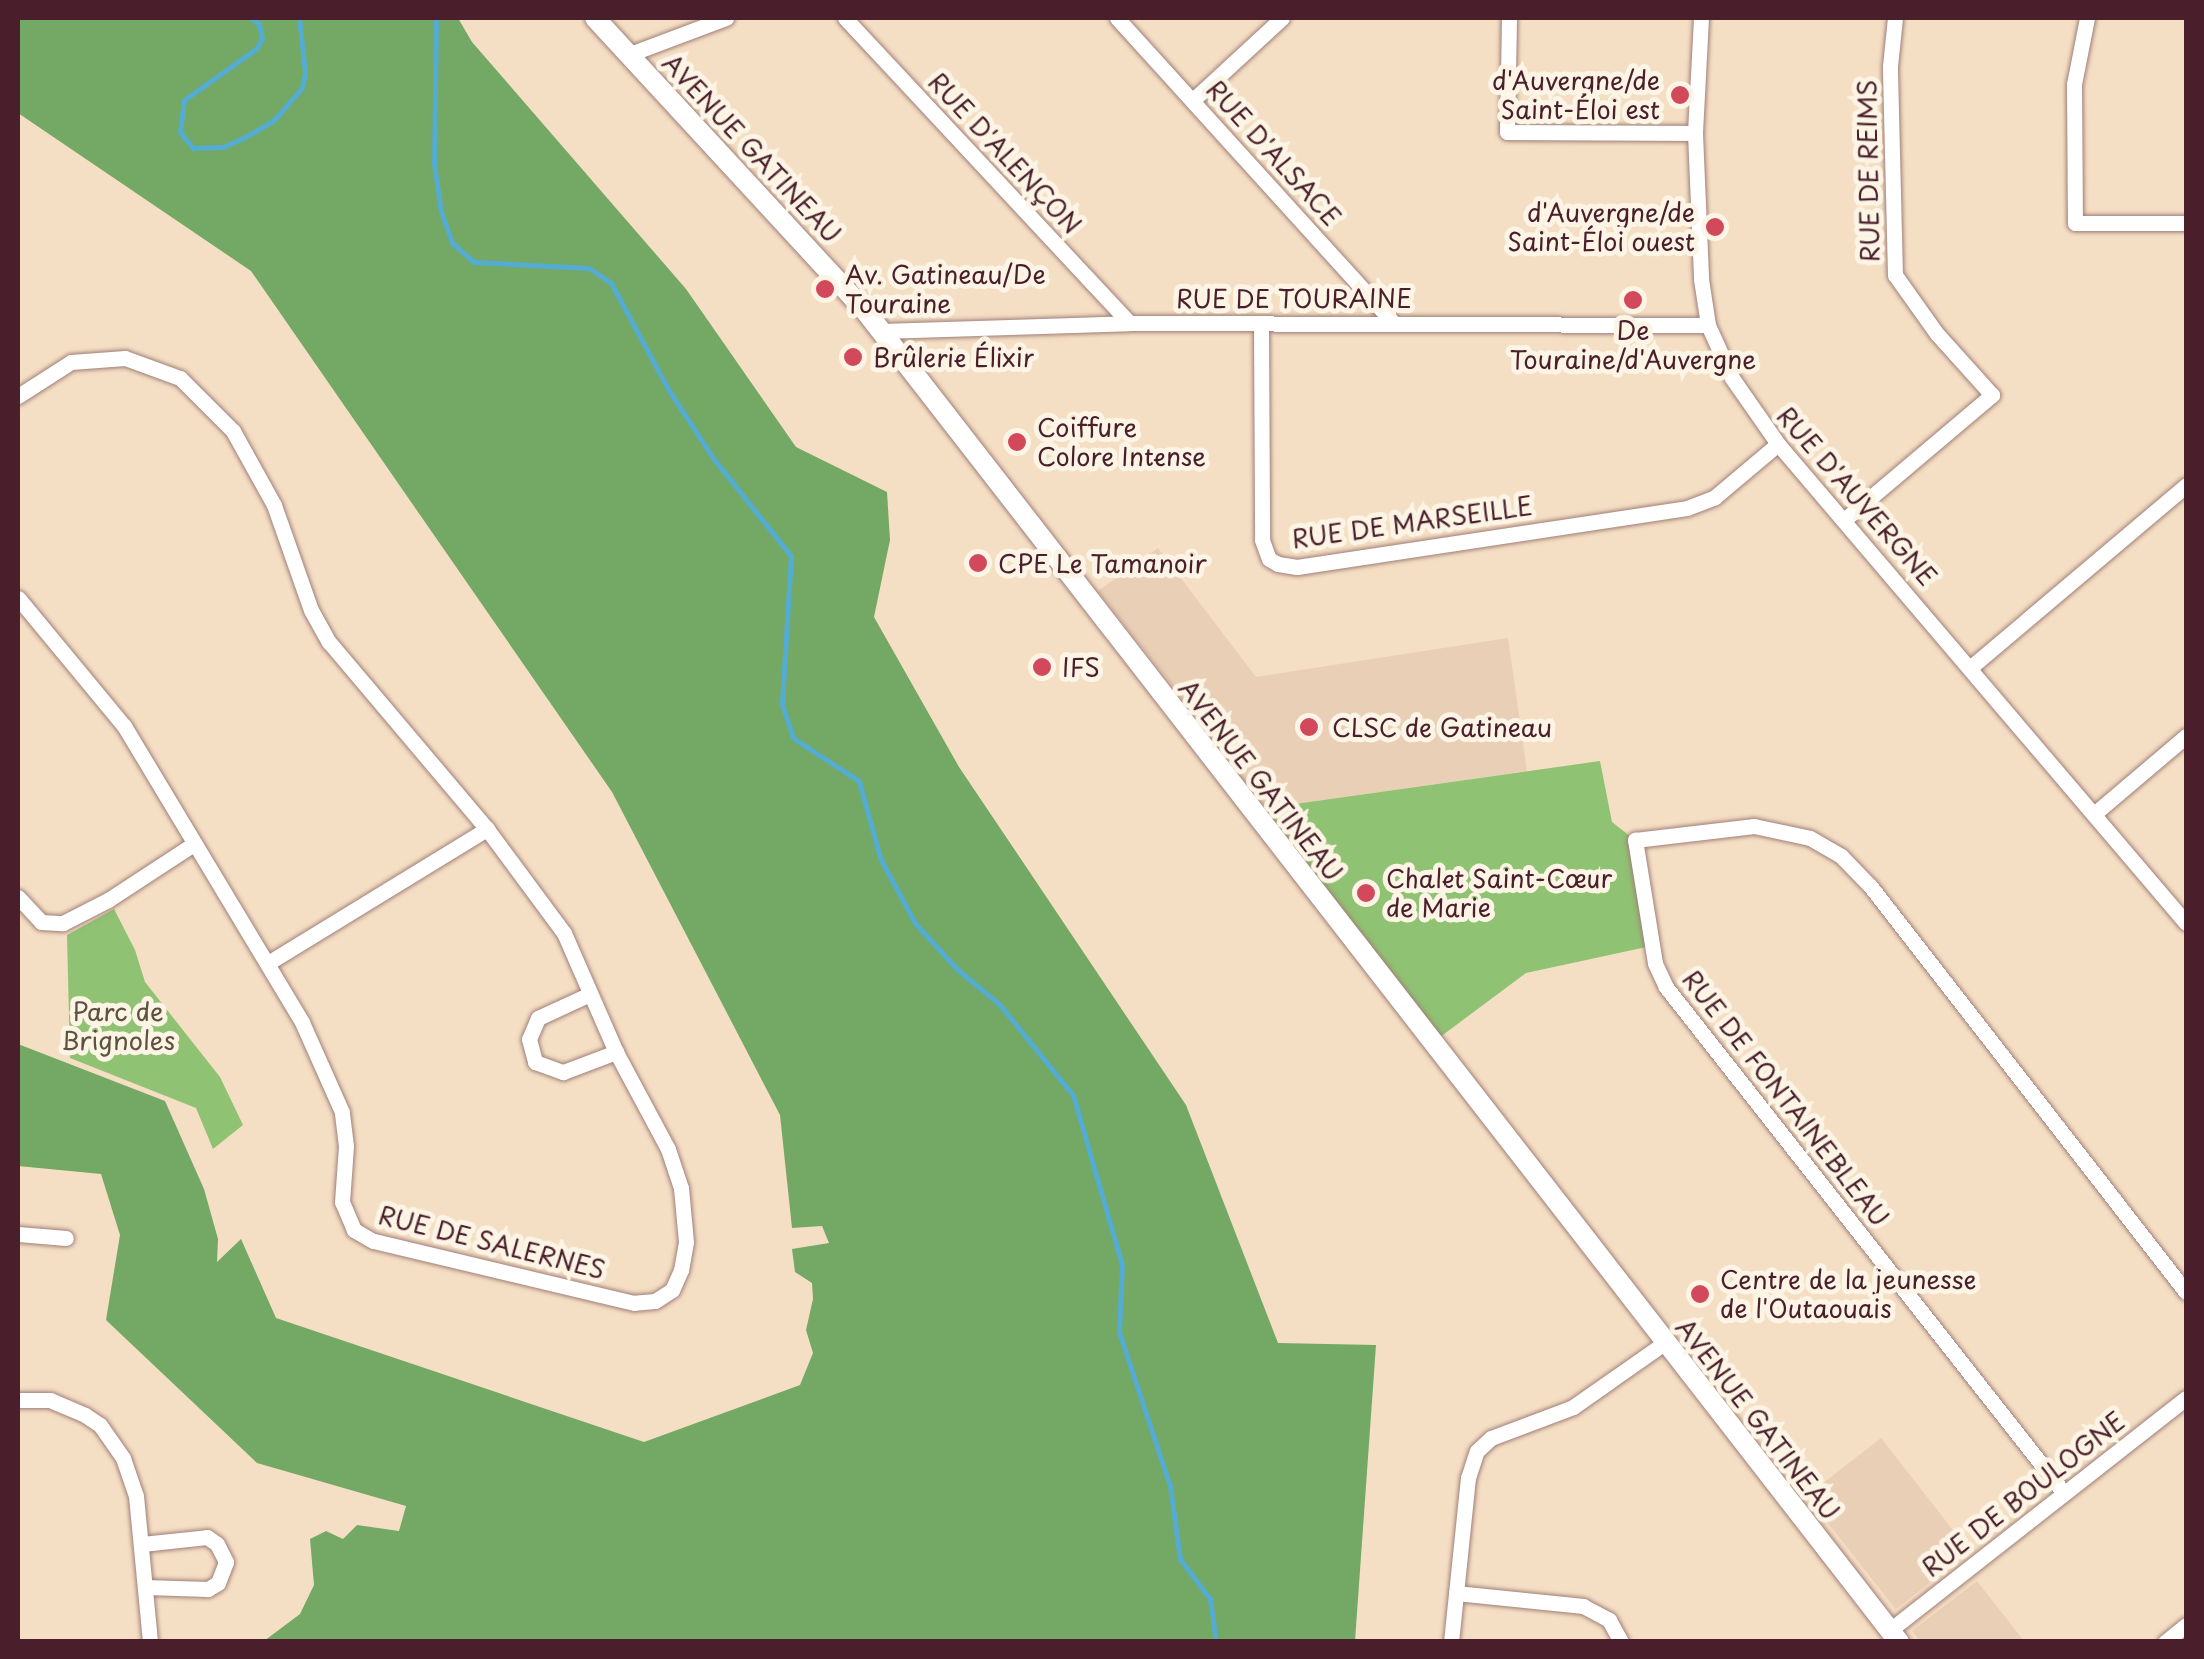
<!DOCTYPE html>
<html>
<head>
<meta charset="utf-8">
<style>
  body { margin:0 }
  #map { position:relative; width:2204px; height:1659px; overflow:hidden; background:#f5dfc4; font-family:"Playpen Sans",sans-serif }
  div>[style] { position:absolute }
  .built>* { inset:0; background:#e9cfb6; transform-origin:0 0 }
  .green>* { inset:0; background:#90c273 }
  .forest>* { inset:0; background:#74a865 }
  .stream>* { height:5px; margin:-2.5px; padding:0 2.5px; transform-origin:2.5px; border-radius:2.5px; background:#55acd2 }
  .roads { filter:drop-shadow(0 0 2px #a07f78) drop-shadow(0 0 2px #a07f78) }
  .minor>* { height:15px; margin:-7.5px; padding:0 7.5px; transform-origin:7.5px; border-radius:7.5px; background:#fff }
  .tertiary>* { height:20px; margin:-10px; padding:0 10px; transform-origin:10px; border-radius:10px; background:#fff }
  .dots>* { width:28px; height:28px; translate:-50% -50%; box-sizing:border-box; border:5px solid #fcf5e5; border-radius:50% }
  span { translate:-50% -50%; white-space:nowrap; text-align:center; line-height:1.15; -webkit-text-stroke:10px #fcf5e5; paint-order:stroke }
  .poi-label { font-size:25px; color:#4a1f2b }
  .right { translate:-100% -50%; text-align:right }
  .left { translate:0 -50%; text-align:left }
  .street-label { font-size:25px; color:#4a1f2b }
  .park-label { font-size:25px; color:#5f5041 }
  .frame { position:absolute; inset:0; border:20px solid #4a1f2b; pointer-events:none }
</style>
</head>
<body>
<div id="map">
  <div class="built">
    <div style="clip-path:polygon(1158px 548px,1256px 677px,1508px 638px,1527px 771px,1253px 810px,1176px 690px,1098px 591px)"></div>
    <div style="left:1881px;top:1438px;width:144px;height:94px;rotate:52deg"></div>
    <div style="clip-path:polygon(1977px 1581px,2024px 1641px,1920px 1641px,1912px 1631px)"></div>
  </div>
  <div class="green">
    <div style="clip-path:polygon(1600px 761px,1612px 822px,1635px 840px,1651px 946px,1526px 973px,1432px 1043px,1253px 810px)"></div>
    <div style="clip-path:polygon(114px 909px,135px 950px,145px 982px,220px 1077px,243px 1125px,213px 1149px,196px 1108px,70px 1058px,67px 935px)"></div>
  </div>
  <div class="forest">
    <div style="clip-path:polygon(18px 18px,458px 18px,472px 42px,686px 289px,796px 447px,887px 492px,890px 540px,874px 617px,959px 767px,1186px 1105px,1278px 1343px,1376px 1345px,1355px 1641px,264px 1641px,300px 1614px,314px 1585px,310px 1539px,326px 1531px,343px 1539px,357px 1525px,399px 1531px,406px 1506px,257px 1463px,106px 1320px,120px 1235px,101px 1174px,18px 1166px,18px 1044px,165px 1101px,204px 1189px,218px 1239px,217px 1262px,241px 1239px,276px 1318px,644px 1442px,800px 1385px,813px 1353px,806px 1330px,813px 1299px,812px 1283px,795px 1272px,792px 1249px,829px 1243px,822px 1226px,792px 1228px,780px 1115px,612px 792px,251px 271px,18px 113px)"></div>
  </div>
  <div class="stream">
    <div style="left:251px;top:18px;width:10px;rotate:37deg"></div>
    <div style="left:259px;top:24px;width:14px;rotate:78deg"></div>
    <div style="left:262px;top:38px;width:11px;rotate:117deg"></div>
    <div style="left:257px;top:48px;width:90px;rotate:144.5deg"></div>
    <div style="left:184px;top:100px;width:32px;rotate:97deg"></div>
    <div style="left:180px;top:132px;width:21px;rotate:51deg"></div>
    <div style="left:193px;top:148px;width:30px;rotate:-2deg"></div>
    <div style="left:223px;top:147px;width:24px;rotate:-24deg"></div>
    <div style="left:245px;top:137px;width:32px;rotate:-30deg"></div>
    <div style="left:273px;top:121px;width:44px;rotate:-48.7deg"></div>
    <div style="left:302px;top:88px;width:16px;rotate:-79deg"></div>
    <div style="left:305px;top:72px;width:54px;rotate:-96.3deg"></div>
    <div style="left:436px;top:18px;width:146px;rotate:90.8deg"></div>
    <div style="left:434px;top:164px;width:49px;rotate:81.7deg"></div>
    <div style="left:441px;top:212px;width:33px;rotate:70deg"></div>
    <div style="left:452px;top:243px;width:29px;rotate:41deg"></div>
    <div style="left:474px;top:262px;width:115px;rotate:3deg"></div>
    <div style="left:589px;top:268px;width:27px;rotate:34deg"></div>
    <div style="left:611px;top:283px;width:120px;rotate:61.7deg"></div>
    <div style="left:668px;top:389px;width:82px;rotate:56.9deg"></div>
    <div style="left:713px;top:458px;width:125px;rotate:51.5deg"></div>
    <div style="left:791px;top:556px;width:148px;rotate:93.5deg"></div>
    <div style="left:782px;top:704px;width:36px;rotate:72deg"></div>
    <div style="left:793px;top:738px;width:79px;rotate:33.1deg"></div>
    <div style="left:859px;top:781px;width:80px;rotate:74.7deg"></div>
    <div style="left:880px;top:858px;width:74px;rotate:61.7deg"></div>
    <div style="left:915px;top:923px;width:62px;rotate:47.6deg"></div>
    <div style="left:957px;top:969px;width:56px;rotate:39.9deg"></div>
    <div style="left:1000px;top:1005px;width:116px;rotate:51deg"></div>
    <div style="left:1073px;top:1095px;width:177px;rotate:73.9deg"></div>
    <div style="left:1122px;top:1265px;width:67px;rotate:92.6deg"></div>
    <div style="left:1119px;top:1332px;width:162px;rotate:71.7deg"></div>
    <div style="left:1170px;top:1486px;width:74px;rotate:82.2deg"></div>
    <div style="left:1180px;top:1559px;width:50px;rotate:53.1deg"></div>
    <div style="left:1210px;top:1599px;width:43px;rotate:82.1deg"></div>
  </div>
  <div class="roads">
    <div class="minor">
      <div style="left:845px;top:18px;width:417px;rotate:47deg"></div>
      <div style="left:1117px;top:18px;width:411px;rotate:47.8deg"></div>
      <div style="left:1509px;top:18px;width:114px;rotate:91deg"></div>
      <div style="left:1507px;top:132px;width:188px;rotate:0.3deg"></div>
      <div style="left:1701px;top:18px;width:115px;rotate:93deg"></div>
      <div style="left:1695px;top:133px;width:146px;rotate:87.6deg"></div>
      <div style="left:1701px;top:279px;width:47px;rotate:81.3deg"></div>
      <div style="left:1708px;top:325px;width:58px;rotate:65.6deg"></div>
      <div style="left:1732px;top:378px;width:80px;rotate:55.1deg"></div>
      <div style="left:1778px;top:444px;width:629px;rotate:49.58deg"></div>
      <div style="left:2087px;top:18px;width:67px;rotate:101.1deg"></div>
      <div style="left:2074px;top:84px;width:139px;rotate:89.6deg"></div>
      <div style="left:2075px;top:223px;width:111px"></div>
      <div style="left:630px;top:54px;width:103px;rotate:-20.6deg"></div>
      <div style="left:1193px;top:100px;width:121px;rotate:-42.7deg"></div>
      <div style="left:1261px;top:324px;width:216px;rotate:89.7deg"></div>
      <div style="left:1262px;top:540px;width:20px;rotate:70deg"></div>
      <div style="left:1269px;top:559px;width:10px;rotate:29deg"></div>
      <div style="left:1278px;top:564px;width:19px;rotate:9deg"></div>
      <div style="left:1297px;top:567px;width:394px;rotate:-8.6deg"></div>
      <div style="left:1687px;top:508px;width:30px;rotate:-21deg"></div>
      <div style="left:1715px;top:497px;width:82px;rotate:-40.1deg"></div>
      <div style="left:881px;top:331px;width:248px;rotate:-1.8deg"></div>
      <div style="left:1129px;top:323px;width:579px;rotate:0.2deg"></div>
      <div style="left:18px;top:396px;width:63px;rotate:-32.7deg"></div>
      <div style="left:71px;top:362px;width:54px;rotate:-4.2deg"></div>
      <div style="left:125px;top:358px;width:59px;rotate:20deg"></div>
      <div style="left:180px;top:378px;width:75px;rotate:45deg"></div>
      <div style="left:233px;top:431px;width:85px;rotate:61deg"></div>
      <div style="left:274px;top:505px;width:111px;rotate:70.6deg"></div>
      <div style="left:311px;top:610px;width:37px;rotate:61deg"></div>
      <div style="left:329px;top:642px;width:245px;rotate:49.8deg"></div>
      <div style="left:487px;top:829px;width:129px;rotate:53.5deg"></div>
      <div style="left:564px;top:933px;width:130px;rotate:66.4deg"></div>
      <div style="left:616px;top:1052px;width:110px;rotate:61.8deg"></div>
      <div style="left:668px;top:1149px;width:41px;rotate:71.6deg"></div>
      <div style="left:681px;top:1188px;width:54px;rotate:84.7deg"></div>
      <div style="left:686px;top:1242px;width:28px;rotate:100deg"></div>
      <div style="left:681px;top:1270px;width:22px;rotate:114deg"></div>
      <div style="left:672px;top:1290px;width:20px;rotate:147deg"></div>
      <div style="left:655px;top:1301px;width:21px;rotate:175deg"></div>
      <div style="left:634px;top:1303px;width:268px;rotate:-166.6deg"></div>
      <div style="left:373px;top:1241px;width:22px;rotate:-150deg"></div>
      <div style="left:354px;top:1230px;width:30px;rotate:-113deg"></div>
      <div style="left:342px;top:1202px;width:56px;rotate:-85.9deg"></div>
      <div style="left:346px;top:1146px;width:34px;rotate:-97deg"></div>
      <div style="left:342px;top:1112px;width:98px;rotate:-114deg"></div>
      <div style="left:302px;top:1022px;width:345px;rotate:-121deg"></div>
      <div style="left:124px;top:726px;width:166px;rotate:-129.6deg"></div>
      <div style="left:1844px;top:520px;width:194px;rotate:-40.2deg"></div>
      <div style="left:1992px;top:395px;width:82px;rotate:-132deg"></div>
      <div style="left:1937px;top:334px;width:72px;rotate:-125.4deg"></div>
      <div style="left:1895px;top:275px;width:209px;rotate:-91.4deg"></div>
      <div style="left:1890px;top:66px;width:48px;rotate:-84.1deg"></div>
      <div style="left:1971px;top:667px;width:282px;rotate:-40.2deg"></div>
      <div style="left:2094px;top:814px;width:121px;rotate:-40.3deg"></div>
      <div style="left:18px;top:897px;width:34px;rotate:47deg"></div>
      <div style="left:41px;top:922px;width:22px;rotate:3deg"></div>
      <div style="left:63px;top:923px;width:51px;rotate:-27.1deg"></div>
      <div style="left:108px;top:900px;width:100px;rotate:-33.2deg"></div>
      <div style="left:268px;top:963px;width:257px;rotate:-31.5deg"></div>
      <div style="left:590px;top:994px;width:57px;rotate:155.2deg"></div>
      <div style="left:538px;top:1018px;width:23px;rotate:113deg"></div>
      <div style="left:529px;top:1039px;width:24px;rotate:75deg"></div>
      <div style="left:535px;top:1062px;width:30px;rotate:20deg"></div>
      <div style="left:563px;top:1072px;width:57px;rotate:-20.7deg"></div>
      <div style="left:18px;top:1234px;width:48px;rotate:4.8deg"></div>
      <div style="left:18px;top:1400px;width:32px"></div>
      <div style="left:50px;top:1400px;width:38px;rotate:23deg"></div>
      <div style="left:85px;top:1415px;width:18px;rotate:34deg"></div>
      <div style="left:100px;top:1425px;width:40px;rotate:55.1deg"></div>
      <div style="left:123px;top:1458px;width:40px;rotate:71.1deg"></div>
      <div style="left:136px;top:1496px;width:147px;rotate:84.5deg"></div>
      <div style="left:2064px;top:1493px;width:644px;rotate:-128.19deg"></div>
      <div style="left:1666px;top:987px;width:26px;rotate:-115deg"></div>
      <div style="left:1655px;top:963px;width:125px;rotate:-99.2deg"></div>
      <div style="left:1635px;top:840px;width:120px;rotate:-6.7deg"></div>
      <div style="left:1754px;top:826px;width:57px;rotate:12.1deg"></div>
      <div style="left:1810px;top:838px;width:36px;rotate:30deg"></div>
      <div style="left:1841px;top:856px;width:43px;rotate:45.9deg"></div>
      <div style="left:1871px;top:887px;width:513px;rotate:52.13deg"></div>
      <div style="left:142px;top:1544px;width:65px;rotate:-6.1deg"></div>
      <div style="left:207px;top:1537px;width:12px;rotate:35deg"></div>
      <div style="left:217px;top:1544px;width:20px;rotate:63deg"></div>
      <div style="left:226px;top:1562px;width:22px;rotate:111deg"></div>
      <div style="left:218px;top:1583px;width:12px;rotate:149deg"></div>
      <div style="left:208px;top:1589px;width:63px;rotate:-178.2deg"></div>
      <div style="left:1456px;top:1593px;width:128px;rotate:5.8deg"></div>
      <div style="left:1583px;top:1606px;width:30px;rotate:28deg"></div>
      <div style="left:1609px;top:1620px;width:25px;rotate:61deg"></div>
      <div style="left:1890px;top:1630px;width:376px;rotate:-38.1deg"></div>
      <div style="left:1451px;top:1642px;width:165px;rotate:-84.1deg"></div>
      <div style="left:1468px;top:1478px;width:28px;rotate:-72deg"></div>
      <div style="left:1477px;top:1451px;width:19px;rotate:-43deg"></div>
      <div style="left:1491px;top:1438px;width:88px;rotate:-20.7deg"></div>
      <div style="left:1573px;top:1407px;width:113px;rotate:-35deg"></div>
      <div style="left:2165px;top:1642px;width:27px;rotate:-39deg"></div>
    </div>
    <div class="tertiary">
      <div style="left:595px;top:18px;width:401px;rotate:47.3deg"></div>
      <div style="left:867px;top:313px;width:1683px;rotate:52.17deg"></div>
    </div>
  </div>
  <div class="dots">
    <div style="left:1680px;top:95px;background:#d1495b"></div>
    <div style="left:1715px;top:227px;background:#d1495b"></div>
    <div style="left:825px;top:289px;background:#d1495b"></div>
    <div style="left:1633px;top:300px;background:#d1495b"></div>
    <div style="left:853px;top:357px;background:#d1495b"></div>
    <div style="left:1017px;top:442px;background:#d1495b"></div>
    <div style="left:978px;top:563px;background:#d1495b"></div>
    <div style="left:1042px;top:667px;background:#d1495b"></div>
    <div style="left:1309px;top:727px;background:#d1495b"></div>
    <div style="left:1366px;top:893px;background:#d1495b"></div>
    <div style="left:1700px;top:1294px;background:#d1495b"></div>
  </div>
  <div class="poi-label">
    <span class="right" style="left:1660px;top:95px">d'Auvergne/de<br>Saint-Éloi est</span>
    <span class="right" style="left:1695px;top:227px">d'Auvergne/de<br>Saint-Éloi ouest</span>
    <span class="left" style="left:845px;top:289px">Av. Gatineau/De<br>Touraine</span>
    <span style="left:1633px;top:345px">De<br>Touraine/d'Auvergne</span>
    <span class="left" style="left:873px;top:357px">Brûlerie Élixir</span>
    <span class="left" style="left:1037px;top:442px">Coiffure<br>Colore Intense</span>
    <span class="left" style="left:998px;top:563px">CPE Le Tamanoir</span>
    <span class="left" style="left:1062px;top:667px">IFS</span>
    <span class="left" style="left:1332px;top:727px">CLSC de Gatineau</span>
    <span class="left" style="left:1386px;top:893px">Chalet Saint-Cœur<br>de Marie</span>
    <span class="left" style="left:1720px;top:1294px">Centre de la jeunesse<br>de l'Outaouais</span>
  </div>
  <div class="street-label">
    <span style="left:752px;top:148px;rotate:47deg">AVENUE GATINEAU</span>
    <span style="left:1005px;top:153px;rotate:47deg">RUE D'ALENÇON</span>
    <span style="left:1274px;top:153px;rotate:48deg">RUE D'ALSACE</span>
    <span style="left:1868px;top:171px;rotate:-91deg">RUE DE REIMS</span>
    <span style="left:1294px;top:298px">RUE DE TOURAINE</span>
    <span style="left:1857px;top:496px;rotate:49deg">RUE D'AUVERGNE</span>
    <span style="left:1412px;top:522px;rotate:-8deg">RUE DE MARSEILLE</span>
    <span style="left:1261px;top:780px;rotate:52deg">AVENUE GATINEAU</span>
    <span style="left:1786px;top:1098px;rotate:52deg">RUE DE FONTAINEBLEAU</span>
    <span style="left:492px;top:1242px;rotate:14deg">RUE DE SALERNES</span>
    <span style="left:1758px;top:1419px;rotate:52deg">AVENUE GATINEAU</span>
    <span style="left:2023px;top:1494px;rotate:-38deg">RUE DE BOULOGNE</span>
  </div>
  <div class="park-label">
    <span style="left:118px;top:1026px">Parc de<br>Brignoles</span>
  </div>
  <div class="frame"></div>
</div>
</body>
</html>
